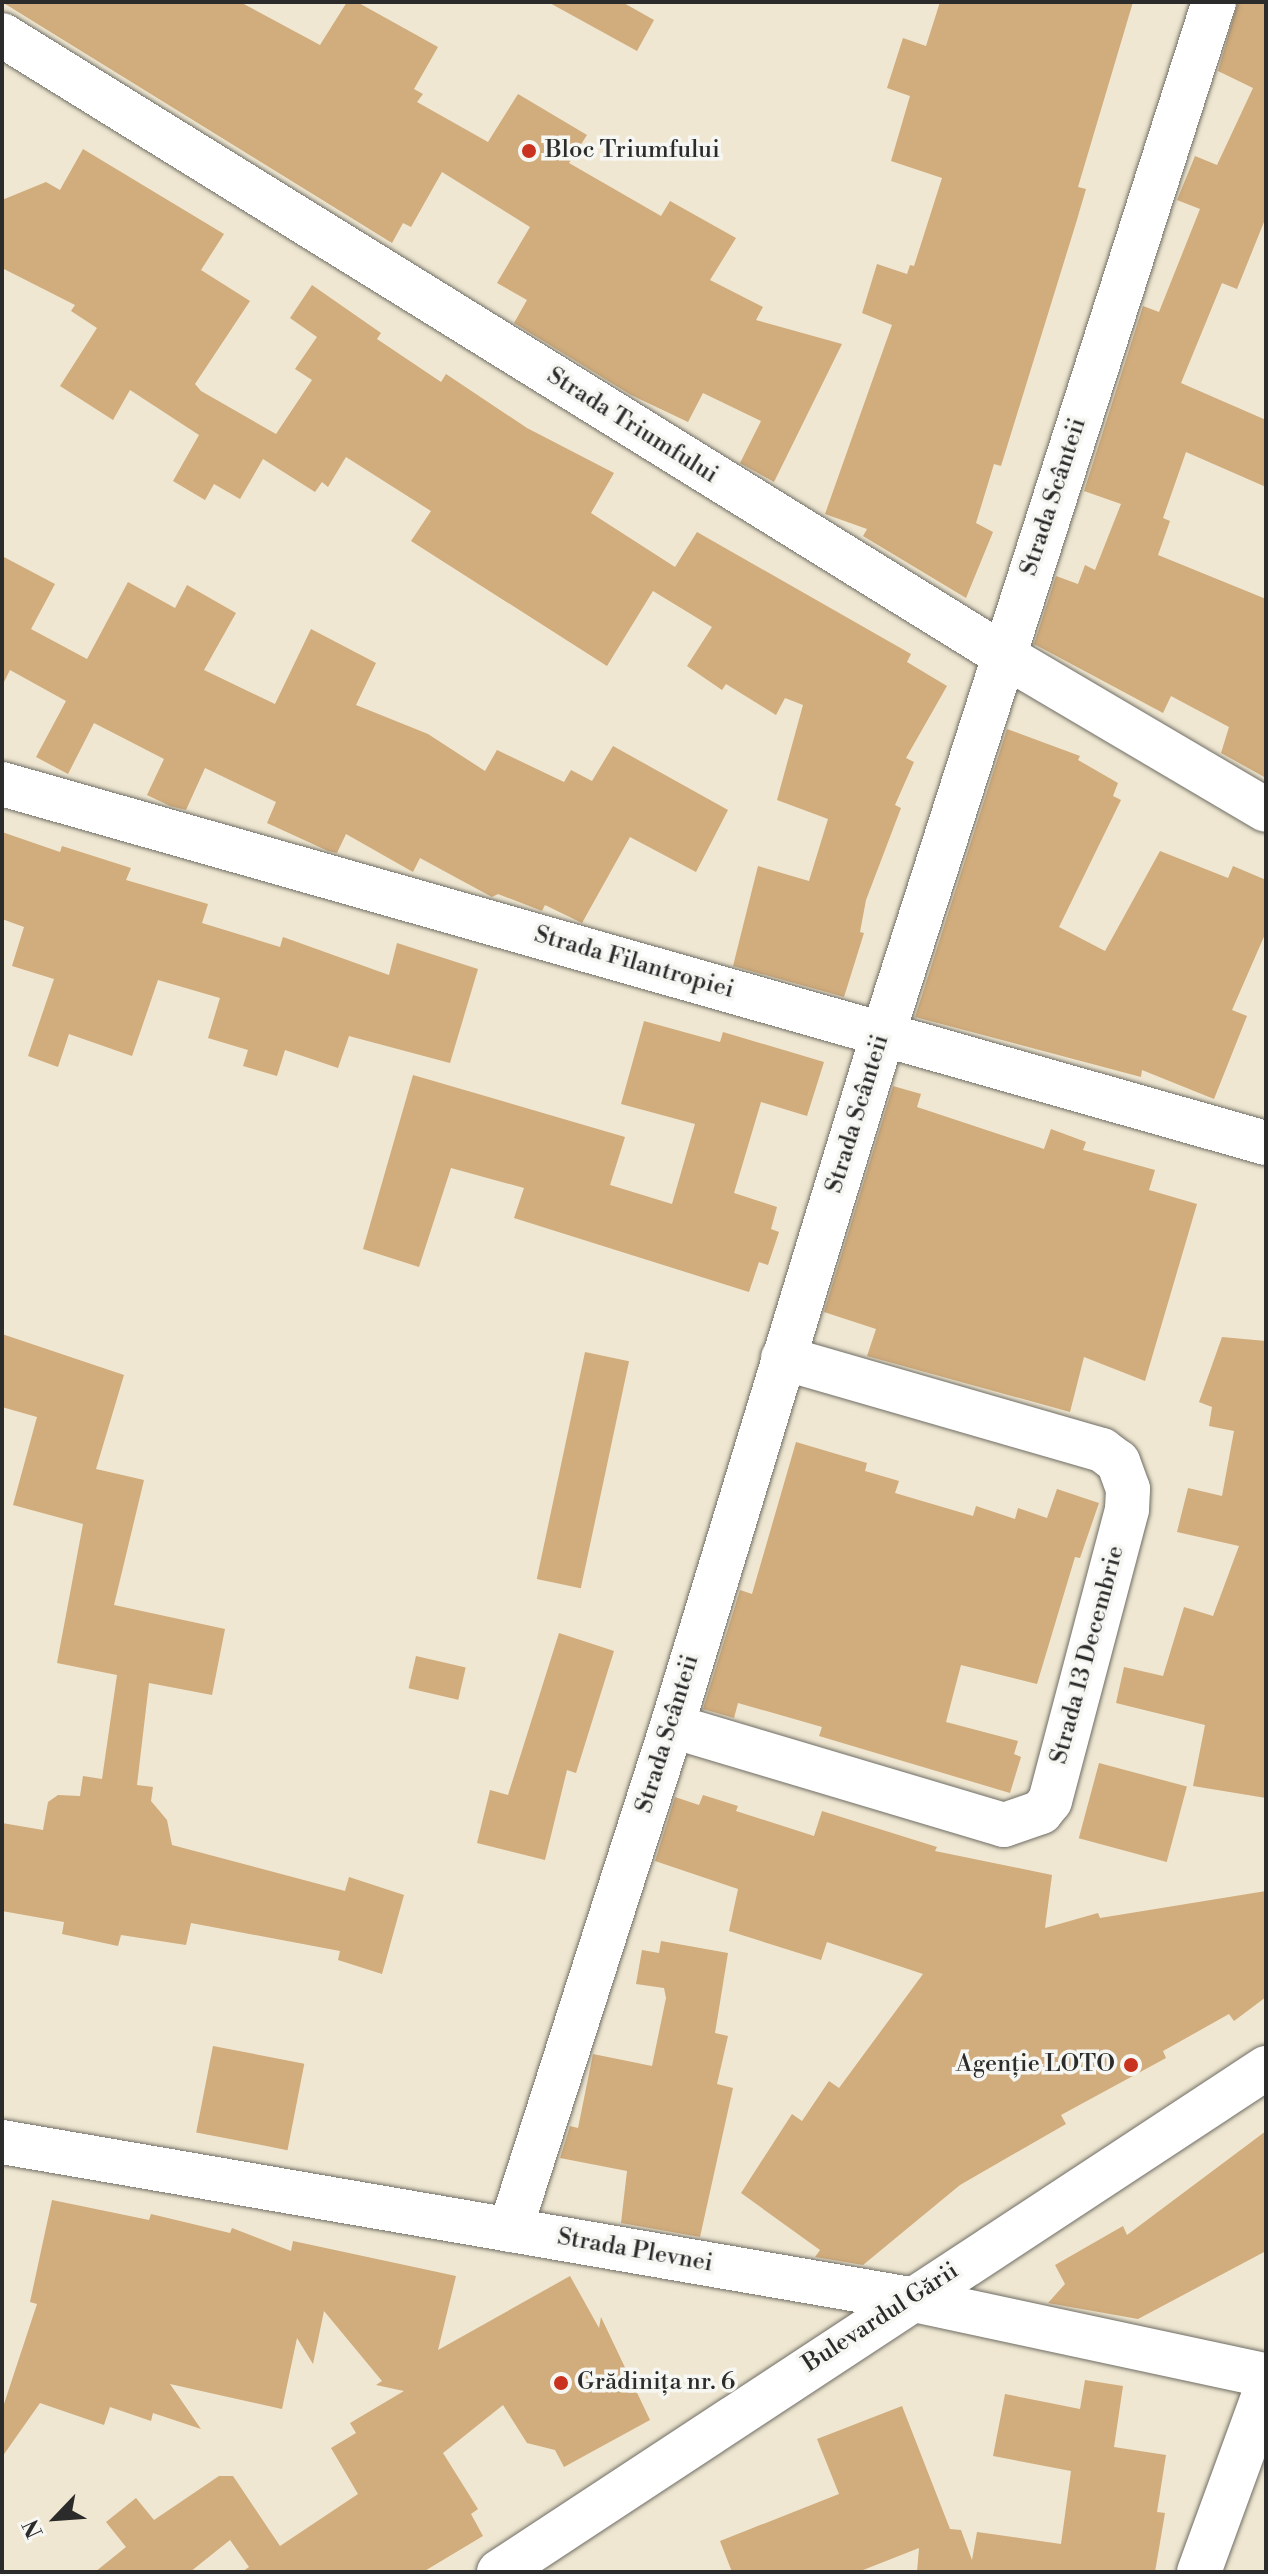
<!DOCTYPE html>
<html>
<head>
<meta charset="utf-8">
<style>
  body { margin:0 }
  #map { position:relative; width:1268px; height:2574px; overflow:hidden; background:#efe7d1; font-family:"Libre Bodoni",serif }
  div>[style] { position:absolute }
  .building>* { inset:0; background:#d1ac7c; transform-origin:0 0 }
  .roads { filter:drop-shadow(0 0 2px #706d65) drop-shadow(0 0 2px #706d65) }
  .minor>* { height:44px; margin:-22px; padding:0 22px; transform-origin:22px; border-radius:22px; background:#fff }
  .dots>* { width:22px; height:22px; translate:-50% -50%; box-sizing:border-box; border:4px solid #f6f6f2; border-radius:50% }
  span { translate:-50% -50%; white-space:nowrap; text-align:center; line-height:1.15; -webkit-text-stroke:7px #f6f6f2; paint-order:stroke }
  .poi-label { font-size:24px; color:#2b2b2b }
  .left { translate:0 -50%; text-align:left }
  .right { translate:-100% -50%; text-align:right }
  .street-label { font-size:24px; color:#2b2b2b }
  .frame { position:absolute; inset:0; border:4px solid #2b2b2b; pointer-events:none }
  .north { position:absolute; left:16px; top:2478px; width:80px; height:80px; -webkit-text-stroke:6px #f6f6f2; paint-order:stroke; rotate:245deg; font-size:22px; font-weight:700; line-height:32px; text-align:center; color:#2b2b2b }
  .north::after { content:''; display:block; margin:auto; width:28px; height:36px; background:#2b2b2b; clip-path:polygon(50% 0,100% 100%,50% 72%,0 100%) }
</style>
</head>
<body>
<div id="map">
  <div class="building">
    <div style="clip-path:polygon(2px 2px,240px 2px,320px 45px,347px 2px,357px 2px,438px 47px,414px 89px,423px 94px,417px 102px,488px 142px,518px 94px,587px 135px,569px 163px,661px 216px,670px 201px,736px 238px,710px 280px,763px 307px,756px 320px,842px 344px,774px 482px,740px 463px,761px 421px,703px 393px,688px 422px,631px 395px,514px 323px,527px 300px,497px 283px,530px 227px,442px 172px,411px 227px,403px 223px,392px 243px)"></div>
    <div style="clip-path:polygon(548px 2px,622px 2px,654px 20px,637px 51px)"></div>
    <div style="clip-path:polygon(940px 2px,1133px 2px,1078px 187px,1086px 189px,1076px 223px,1001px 466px,994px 464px,976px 523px,993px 532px,966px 598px,863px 536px,867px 529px,825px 514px,892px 325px,862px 313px,877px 264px,907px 274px,910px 265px,914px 266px,942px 178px,891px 161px,910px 96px,887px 88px,903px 38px,926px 46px)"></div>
    <div style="clip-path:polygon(1238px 2px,1266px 2px,1266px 217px,1237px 289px,1222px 283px,1181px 383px,1266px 420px,1266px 487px,1186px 452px,1163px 518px,1170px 521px,1158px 555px,1266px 599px,1266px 778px,1221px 753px,1229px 727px,1171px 696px,1163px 713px,1034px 644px,1056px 576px,1078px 584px,1085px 565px,1095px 570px,1121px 504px,1084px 491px,1143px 306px,1159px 312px,1200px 209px,1177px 200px,1195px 156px,1217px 165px,1253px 88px,1218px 71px)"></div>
    <div style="clip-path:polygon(83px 149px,224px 234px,201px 270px,250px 301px,195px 384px,201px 391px,276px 434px,312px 380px,295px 369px,317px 337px,290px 318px,312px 285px,381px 333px,377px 339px,441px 382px,446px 374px,527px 428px,614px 473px,591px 513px,675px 567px,697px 532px,911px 654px,907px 662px,947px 686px,906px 758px,914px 762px,895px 805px,901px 808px,866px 900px,860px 932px,864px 933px,844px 997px,733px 966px,758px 866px,809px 881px,828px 819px,777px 800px,803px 705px,785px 698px,776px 715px,726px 684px,722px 690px,687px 666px,712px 627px,653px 591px,607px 666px,411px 541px,431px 511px,346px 457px,328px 487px,322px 482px,315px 492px,263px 459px,240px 499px,214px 484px,205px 500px,173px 481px,199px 435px,130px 390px,113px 420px,60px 386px,97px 328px,71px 311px,75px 305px,2px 268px,2px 200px,46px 182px,60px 190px)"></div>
    <div style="clip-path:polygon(2px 556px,55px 584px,31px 629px,87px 659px,128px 582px,175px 608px,187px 585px,236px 613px,204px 670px,275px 704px,311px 629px,376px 663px,356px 705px,428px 734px,485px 771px,497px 750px,564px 782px,571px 770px,592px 781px,613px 746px,728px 810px,696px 872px,630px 837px,582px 923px,545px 905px,542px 911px,498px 894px,492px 897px,420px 858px,413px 872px,346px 834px,337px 853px,328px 851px,267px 823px,276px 802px,205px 768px,186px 810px,170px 806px,147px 795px,164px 759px,94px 723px,68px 774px,36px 757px,66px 701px,10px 670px,2px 686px)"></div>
    <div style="clip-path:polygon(1007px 729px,1080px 756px,1078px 760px,1118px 783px,1113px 796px,1121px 800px,1059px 927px,1105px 951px,1160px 851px,1228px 878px,1233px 866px,1266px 880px,1266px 932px,1232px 1010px,1247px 1016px,1214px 1099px,1142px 1070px,1141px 1077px,915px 1017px)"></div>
    <div style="clip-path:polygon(2px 832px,60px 852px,62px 846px,131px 868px,126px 880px,208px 904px,202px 923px,280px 947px,283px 937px,389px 975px,397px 943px,478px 969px,450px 1063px,349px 1036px,338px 1068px,285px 1050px,277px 1076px,243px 1066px,248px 1050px,208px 1038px,220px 998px,158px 980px,132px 1056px,69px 1034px,58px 1067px,28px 1056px,54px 979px,12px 966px,24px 927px,2px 919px)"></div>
    <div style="clip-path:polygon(644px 1021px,720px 1042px,723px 1032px,824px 1062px,807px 1116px,761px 1102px,734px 1193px,777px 1207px,771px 1229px,779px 1232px,768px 1265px,759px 1262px,749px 1292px,514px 1218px,524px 1188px,451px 1168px,419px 1267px,363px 1249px,413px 1075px,625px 1137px,610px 1185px,672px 1204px,695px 1124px,621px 1104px)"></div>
    <div style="clip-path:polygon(893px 1086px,921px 1094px,917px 1107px,1044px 1149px,1051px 1129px,1086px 1142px,1083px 1150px,1155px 1170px,1149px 1190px,1197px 1204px,1145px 1381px,1084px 1357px,1070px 1412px,867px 1356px,876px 1329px,824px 1312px)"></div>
    <div style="clip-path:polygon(2px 1334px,124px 1375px,96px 1469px,144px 1480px,114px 1605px,225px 1629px,212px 1695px,149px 1683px,137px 1785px,153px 1787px,151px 1801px,167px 1820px,172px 1845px,345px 1891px,349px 1877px,404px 1895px,382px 1974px,338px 1960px,340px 1951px,191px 1923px,186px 1945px,121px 1935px,118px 1946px,62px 1934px,64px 1922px,2px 1911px,2px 1823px,43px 1830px,48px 1802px,58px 1795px,80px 1796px,83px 1776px,102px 1779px,117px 1675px,57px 1663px,83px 1524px,13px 1505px,37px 1417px,2px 1407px)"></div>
    <div style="clip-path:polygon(1222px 1337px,1266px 1341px,1266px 1798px,1193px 1786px,1205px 1725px,1116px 1703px,1124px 1667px,1163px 1676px,1184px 1607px,1213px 1616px,1239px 1546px,1177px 1532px,1188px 1488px,1222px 1496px,1234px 1431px,1209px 1426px,1212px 1407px,1199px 1402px)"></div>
    <div style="left:585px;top:1352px;width:45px;height:232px;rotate:12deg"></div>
    <div style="clip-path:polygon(796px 1442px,867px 1463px,865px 1471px,899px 1481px,895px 1493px,973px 1516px,976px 1506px,1015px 1519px,1018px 1508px,1047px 1518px,1057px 1489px,1099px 1503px,1080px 1558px,1075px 1557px,1037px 1684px,961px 1665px,946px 1722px,1018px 1741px,1014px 1754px,1021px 1757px,1010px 1793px,819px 1736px,822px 1727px,738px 1703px,734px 1718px,703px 1709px,740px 1590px,752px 1594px)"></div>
    <div style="clip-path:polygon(559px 1633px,614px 1651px,576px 1773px,567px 1770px,545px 1860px,477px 1843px,490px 1790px,508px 1795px)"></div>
    <div style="left:416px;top:1656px;width:51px;height:33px;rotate:13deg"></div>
    <div style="left:1099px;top:1763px;width:91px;height:78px;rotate:15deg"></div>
    <div style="clip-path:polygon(703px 1795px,738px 1806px,736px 1811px,814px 1836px,822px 1811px,937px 1847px,935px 1851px,1052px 1875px,1045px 1928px,1098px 1913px,1100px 1918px,1266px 1891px,1266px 1997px,1234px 2021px,1229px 2014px,1163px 2051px,1166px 2058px,1061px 2115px,1066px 2124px,960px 2185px,863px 2265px,815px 2257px,820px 2250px,741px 2193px,792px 2114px,802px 2121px,829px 2081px,839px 2088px,923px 1974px,827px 1942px,821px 1960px,729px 1931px,738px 1889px,655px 1861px,675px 1797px,699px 1805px)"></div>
    <div style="clip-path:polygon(661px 1941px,728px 1953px,715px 2033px,728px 2036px,717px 2084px,733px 2088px,700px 2237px,621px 2223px,627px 2171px,560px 2158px,570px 2126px,578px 2128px,593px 2054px,652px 2066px,666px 1998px,664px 1988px,636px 1984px,642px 1950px,659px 1953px)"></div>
    <div style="left:213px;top:2046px;width:93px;height:88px;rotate:11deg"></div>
    <div style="clip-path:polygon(1266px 2131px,1266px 2251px,1138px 2319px,1048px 2303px,1065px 2284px,1055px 2265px,1123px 2226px,1127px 2235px)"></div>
    <div style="clip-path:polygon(52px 2200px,149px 2220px,151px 2214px,230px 2233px,232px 2228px,291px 2251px,293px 2241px,456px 2276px,438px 2350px,570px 2276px,599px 2328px,601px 2317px,650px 2420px,564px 2467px,555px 2450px,527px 2443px,503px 2405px,443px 2453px,478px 2509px,471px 2514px,483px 2536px,423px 2572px,242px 2572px,249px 2567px,230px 2540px,190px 2572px,95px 2572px,126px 2547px,106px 2522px,136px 2498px,154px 2520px,219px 2476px,233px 2476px,280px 2546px,358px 2494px,331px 2448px,356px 2433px,350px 2423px,404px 2391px,376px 2385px,382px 2381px,324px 2311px,313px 2364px,297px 2338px,282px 2409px,170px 2384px,201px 2429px,153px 2413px,151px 2421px,110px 2407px,104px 2425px,40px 2403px,2px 2457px,2px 2410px,37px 2304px,30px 2302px)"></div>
    <div style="clip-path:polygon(1085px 2380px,1123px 2386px,1114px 2447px,1166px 2455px,1157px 2512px,1165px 2513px,1155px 2572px,917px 2572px,919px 2548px,858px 2572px,732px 2572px,720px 2541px,839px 2494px,817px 2439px,902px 2406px,950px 2529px,961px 2530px,972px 2560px,977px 2532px,1061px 2544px,1071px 2471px,993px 2456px,1005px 2394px,1080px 2409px)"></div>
  </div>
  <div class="roads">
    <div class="minor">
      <div style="left:2px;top:35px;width:1177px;rotate:31.77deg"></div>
      <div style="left:1003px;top:655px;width:305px;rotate:30.5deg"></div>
      <div style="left:2px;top:784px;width:1314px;rotate:15.86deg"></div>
      <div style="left:672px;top:1726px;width:346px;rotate:16.6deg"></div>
      <div style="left:1004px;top:1825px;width:39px;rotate:-19deg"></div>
      <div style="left:1041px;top:1812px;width:14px;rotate:-51deg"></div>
      <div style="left:1050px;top:1801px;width:302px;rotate:-75.2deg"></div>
      <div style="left:1127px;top:1509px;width:20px;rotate:-87deg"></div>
      <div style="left:1128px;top:1489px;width:29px;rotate:-110deg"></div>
      <div style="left:1118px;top:1462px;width:20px;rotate:-143deg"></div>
      <div style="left:1102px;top:1450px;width:332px;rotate:-163.9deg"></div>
      <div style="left:2px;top:2142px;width:921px;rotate:9.81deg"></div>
      <div style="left:910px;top:2299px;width:364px;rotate:12.1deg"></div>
      <div style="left:510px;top:2230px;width:529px;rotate:-72.18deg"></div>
      <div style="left:672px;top:1726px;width:723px;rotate:-73.04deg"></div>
      <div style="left:883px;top:1034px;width:1084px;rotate:-72.22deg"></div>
      <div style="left:499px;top:2572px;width:918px;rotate:-33.31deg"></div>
      <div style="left:1199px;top:2572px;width:195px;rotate:-69.9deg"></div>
    </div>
  </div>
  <div class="dots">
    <div style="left:529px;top:151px;background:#c8321e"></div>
    <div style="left:1131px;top:2065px;background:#c8321e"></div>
    <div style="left:561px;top:2383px;background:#c8321e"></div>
  </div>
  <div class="poi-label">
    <span class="left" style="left:545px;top:151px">Bloc Triumfului</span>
    <span class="right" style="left:1115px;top:2065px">Agenție LOTO</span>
    <span class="left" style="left:577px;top:2383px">Grădinița nr. 6</span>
  </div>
  <div class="street-label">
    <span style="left:632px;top:426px;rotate:32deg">Strada Triumfului</span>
    <span style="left:1054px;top:497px;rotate:-72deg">Strada Scânteii</span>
    <span style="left:634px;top:963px;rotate:16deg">Strada Filantropiei</span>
    <span style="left:858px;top:1114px;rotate:-73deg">Strada Scânteii</span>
    <span style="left:1088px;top:1655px;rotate:-75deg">Strada 13 Decembrie</span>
    <span style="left:668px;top:1734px;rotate:-73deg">Strada Scânteii</span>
    <span style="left:635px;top:2251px;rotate:10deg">Strada Plevnei</span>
    <span style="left:881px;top:2318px;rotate:-33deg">Bulevardul Gării</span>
  </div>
  <div class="frame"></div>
  <div class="north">N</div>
</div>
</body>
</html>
